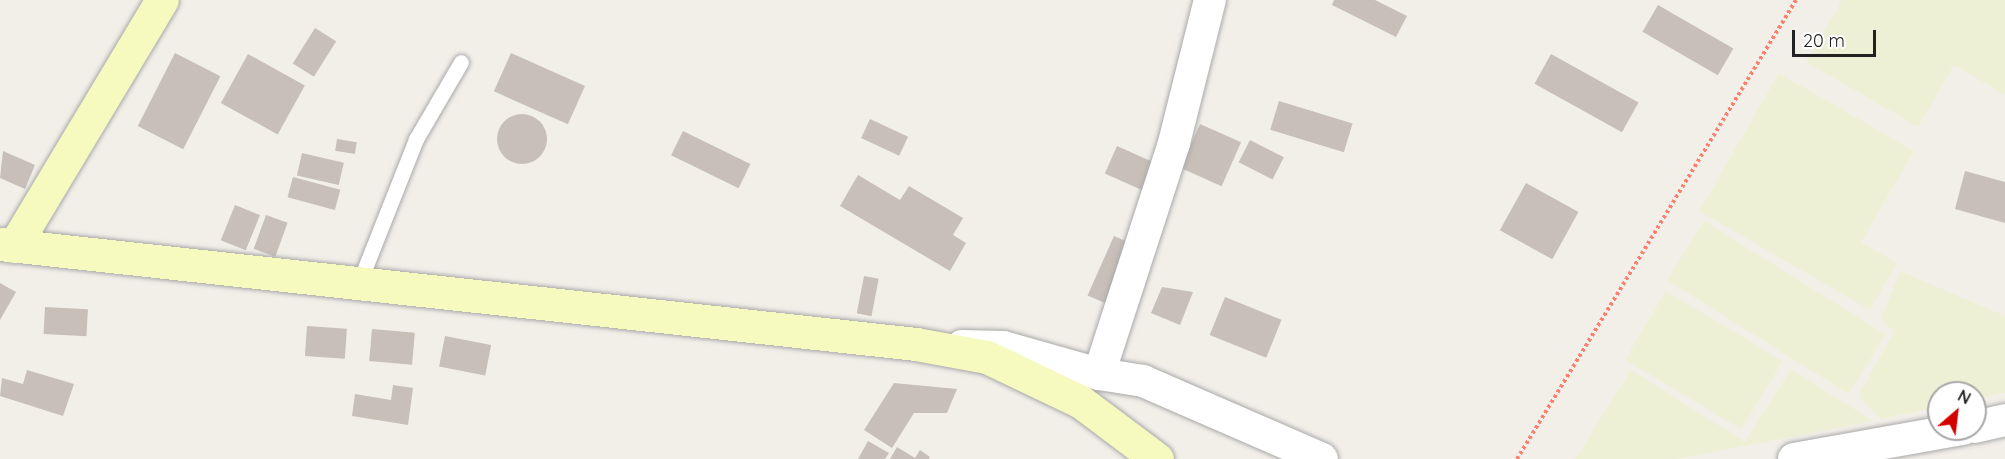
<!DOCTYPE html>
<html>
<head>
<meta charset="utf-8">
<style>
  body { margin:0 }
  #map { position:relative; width:2005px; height:459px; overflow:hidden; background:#f2efe9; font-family:Quicksand,sans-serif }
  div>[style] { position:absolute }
  .farmland>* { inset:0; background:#eef0d5; transform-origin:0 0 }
  .building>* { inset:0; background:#c7bfb8; transform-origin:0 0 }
  .round { border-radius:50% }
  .path>* { height:4px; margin-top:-2px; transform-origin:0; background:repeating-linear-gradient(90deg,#fa8072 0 3px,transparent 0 6px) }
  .roads { filter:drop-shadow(0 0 2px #a9a9a9) drop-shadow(0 0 2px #a9a9a9) }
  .lane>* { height:15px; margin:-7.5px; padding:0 7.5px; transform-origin:7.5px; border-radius:7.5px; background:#fff }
  .street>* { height:32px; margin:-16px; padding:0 16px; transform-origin:16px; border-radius:16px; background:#fff }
  .secondary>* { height:33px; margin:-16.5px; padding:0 16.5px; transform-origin:16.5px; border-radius:16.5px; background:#f7fabf }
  span { translate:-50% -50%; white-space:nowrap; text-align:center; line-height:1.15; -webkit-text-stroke:4.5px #fff; paint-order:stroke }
  .north { position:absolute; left:1927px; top:381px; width:60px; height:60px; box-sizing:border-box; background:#fff; border:2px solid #a7a7a7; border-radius:50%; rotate:28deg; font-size:16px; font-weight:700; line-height:24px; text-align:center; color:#222 }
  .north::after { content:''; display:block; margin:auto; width:21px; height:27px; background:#d40000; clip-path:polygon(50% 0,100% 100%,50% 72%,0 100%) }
  .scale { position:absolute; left:1792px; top:30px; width:84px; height:27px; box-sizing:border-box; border:3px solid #222; border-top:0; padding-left:8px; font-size:18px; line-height:21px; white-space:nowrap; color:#222; -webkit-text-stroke:4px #fff; paint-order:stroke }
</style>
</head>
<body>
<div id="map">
  <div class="farmland">
    <div style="clip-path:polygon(1842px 0,2005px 0,2005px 95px,1954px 65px,1918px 127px,1806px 62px)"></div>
    <div style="clip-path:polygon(1779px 73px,1914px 151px,1861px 242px,1897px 263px,1870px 310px,1699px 211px)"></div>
    <div style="left:1704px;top:221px;width:214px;height:70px;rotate:32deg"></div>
    <div style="clip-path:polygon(1900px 271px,2005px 316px,2005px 393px,1975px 399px,1975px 393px,1939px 393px,1939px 407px,1881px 419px,1858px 396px,1894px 332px,1881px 318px)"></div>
    <div style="left:1666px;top:291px;width:136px;height:80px;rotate:31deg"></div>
    <div style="clip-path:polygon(1791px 369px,1873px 421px,1677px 459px,1575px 459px,1631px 370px,1745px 442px)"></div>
  </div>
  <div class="building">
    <div style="clip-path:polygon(1334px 0,1375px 0,1407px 16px,1396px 37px,1332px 5px)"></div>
    <div style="left:1658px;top:5px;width:87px;height:31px;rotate:30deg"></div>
    <div style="left:315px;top:28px;width:25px;height:42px;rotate:32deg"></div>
    <div style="left:175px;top:53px;width:51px;height:82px;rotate:27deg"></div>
    <div style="left:511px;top:53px;width:81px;height:42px;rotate:24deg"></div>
    <div style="left:248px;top:54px;width:65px;height:56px;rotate:29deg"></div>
    <div style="left:1551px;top:54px;width:100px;height:34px;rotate:29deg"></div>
    <div style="left:1279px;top:101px;width:77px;height:30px;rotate:17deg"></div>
    <div class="round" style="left:497px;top:114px;width:50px;height:50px"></div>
    <div style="left:870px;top:119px;width:42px;height:21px;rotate:25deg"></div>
    <div style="left:1200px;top:124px;width:45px;height:48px;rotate:24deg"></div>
    <div style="left:683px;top:131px;width:75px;height:27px;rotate:26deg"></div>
    <div style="left:337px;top:139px;width:20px;height:12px;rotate:9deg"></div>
    <div style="left:1250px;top:140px;width:38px;height:25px;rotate:27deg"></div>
    <div style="left:1117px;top:146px;width:43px;height:30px;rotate:24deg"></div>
    <div style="clip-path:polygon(3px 151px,35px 165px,25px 189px,0 178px)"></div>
    <div style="left:302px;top:153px;width:43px;height:23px;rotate:13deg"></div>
    <div style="clip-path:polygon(1965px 171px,2005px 182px,2005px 223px,1955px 209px)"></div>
    <div style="clip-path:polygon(858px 175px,900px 200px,909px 186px,963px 218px,953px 235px,966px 243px,950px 271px,840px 206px)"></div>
    <div style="left:293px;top:177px;width:49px;height:21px;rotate:15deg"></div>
    <div style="left:1526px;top:183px;width:60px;height:54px;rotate:29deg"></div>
    <div style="left:235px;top:205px;width:27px;height:38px;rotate:22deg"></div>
    <div style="left:266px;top:215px;width:23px;height:36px;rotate:20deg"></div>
    <div style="left:1114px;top:236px;width:27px;height:65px;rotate:24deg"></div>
    <div style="left:864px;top:276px;width:15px;height:38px;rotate:11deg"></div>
    <div style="clip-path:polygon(0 283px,16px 292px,0 320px)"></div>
    <div style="clip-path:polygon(1162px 287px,1193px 292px,1180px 325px,1151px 313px)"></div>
    <div style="left:1225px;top:297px;width:61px;height:41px;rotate:22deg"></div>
    <div style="left:45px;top:307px;width:43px;height:27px;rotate:3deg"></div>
    <div style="left:307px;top:326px;width:40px;height:30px;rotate:4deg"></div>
    <div style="left:372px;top:329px;width:43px;height:32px;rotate:5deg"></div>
    <div style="left:445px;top:336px;width:47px;height:31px;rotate:11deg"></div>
    <div style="clip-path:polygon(27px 370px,74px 384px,63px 416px,0 396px,2px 378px,23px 384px)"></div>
    <div style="clip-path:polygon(894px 383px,957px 389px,947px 413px,914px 413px,892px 448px,864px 430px)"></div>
    <div style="clip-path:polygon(393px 385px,413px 388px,408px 425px,352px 416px,355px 394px,391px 400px)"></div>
    <div style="clip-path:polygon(868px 441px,889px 453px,885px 459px,858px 459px)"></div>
    <div style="clip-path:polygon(897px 447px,915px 458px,920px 450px,930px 457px,929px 459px,890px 459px)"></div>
  </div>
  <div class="path">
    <div style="left:1517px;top:459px;width:537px;rotate:-58.71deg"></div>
  </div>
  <div class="roads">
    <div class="lane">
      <div style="left:359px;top:283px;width:155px;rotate:-68.4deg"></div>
      <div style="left:416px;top:139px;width:89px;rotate:-59.7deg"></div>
    </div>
    <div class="street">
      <div style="left:962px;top:346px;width:41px;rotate:1.4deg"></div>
      <div style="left:1003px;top:347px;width:100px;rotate:15.7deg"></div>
      <div style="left:1099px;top:374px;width:45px;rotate:9deg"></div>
      <div style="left:1143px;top:381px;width:195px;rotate:23.5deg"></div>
      <div style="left:1099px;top:374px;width:243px;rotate:-72deg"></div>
      <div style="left:1174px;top:143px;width:147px;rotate:-75.9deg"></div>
      <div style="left:1975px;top:427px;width:31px;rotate:-13deg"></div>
      <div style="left:1794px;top:459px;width:172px;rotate:-10.1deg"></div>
    </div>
    <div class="secondary">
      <div style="left:0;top:244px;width:921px;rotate:6.23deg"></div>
      <div style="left:916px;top:344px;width:72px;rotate:10.4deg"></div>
      <div style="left:987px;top:357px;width:104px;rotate:25.6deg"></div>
      <div style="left:1081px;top:402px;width:95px;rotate:36.9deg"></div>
      <div style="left:14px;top:246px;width:287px;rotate:-59deg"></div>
    </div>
  </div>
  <div class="north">N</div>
  <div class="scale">20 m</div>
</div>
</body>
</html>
